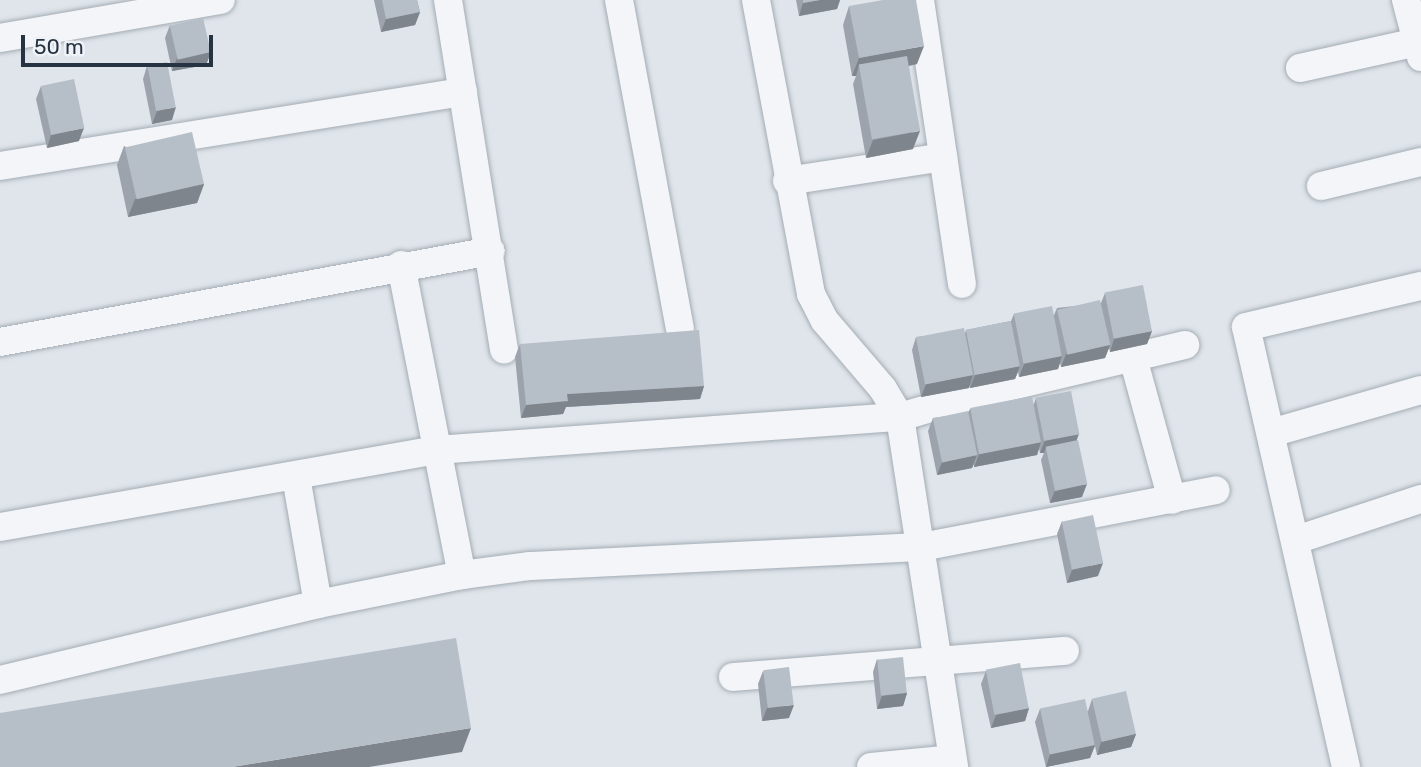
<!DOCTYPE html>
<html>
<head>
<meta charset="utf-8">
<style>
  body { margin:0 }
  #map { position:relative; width:1421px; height:767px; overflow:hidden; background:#dfe5ea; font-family:Rubik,sans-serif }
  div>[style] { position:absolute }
  .roads { filter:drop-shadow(0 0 2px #a4acb5) drop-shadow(0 0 2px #a4acb5) }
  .street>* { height:28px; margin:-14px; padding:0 14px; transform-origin:14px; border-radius:14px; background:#f3f5f8 }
  .wall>* { inset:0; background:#9da3ac }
  .shaded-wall>* { inset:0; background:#7f858c }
  .building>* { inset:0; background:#b6bec8; transform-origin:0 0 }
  span { translate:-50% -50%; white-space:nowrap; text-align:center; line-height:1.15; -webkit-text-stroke:6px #eff3f7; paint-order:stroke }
  .scale { position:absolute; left:21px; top:35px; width:192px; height:32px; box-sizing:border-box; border:4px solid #263343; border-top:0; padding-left:9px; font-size:21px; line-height:24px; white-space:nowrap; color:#263343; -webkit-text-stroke:5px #eff3f7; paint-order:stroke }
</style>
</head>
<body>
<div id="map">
  <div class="roads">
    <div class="street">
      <div style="left:448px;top:0;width:354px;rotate:80.9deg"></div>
      <div style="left:619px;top:0;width:334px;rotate:79.5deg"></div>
      <div style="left:756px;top:0;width:299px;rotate:79.4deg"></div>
      <div style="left:811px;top:294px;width:30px;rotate:63deg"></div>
      <div style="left:825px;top:321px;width:89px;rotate:49.5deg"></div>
      <div style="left:883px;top:389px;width:33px;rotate:59deg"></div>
      <div style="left:900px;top:417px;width:354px;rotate:81.2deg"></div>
      <div style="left:920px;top:0;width:287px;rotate:81.6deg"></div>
      <div style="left:1406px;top:0;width:59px;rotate:75.3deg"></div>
      <div style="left:0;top:38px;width:224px;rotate:-9.8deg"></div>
      <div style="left:1300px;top:68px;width:120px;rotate:-12.5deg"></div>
      <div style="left:0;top:166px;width:469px;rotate:-9.1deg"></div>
      <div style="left:787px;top:181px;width:158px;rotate:-8.7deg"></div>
      <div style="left:1321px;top:186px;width:103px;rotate:-13.5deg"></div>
      <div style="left:401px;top:265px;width:316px;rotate:78.9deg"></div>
      <div style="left:0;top:342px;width:499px;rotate:-10.5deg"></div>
      <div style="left:1133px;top:358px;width:147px;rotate:74.6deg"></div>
      <div style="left:1271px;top:433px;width:156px;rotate:-16deg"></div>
      <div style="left:0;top:527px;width:443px;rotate:-10deg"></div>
      <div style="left:436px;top:450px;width:465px;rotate:-4.1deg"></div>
      <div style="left:900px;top:417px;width:81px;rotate:-16.4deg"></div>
      <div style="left:978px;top:394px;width:213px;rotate:-13.3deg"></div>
      <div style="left:1296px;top:540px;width:132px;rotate:-18.2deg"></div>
      <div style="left:318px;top:604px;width:147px;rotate:-11.4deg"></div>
      <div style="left:462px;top:575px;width:69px;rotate:-7.5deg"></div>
      <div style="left:530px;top:566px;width:391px;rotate:-2.8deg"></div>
      <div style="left:921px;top:547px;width:300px;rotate:-10.9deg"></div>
      <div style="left:733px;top:677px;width:333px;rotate:-4.5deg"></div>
      <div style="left:0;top:680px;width:327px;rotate:-13.4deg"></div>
      <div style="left:318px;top:604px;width:130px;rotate:-99.8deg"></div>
      <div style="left:871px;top:767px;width:81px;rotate:-5.6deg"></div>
      <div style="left:1346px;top:767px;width:451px;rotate:-102.8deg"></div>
      <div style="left:1246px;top:327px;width:180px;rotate:-13.2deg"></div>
    </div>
  </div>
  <div class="wall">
    <div style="clip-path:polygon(374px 0,417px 0,420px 12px,415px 25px,381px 32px)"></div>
    <div style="clip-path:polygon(796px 0,840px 0,837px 9px,799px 16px)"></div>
    <div style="clip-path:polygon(849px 6px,917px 64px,909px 66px,913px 149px,866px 158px,853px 84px,856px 76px,852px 76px,843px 25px)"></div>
    <div style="clip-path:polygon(170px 25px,211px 52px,206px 65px,172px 71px,165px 38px)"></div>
    <div style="clip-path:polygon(147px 66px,172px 120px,152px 124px,143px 79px)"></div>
    <div style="clip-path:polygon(41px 86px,79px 141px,47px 148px,36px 99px)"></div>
    <div style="clip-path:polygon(124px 146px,204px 184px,197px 203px,128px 217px,117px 165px)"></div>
    <div style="clip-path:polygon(1105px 293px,1152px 331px,1147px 344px,1110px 352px,1109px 348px,1105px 358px,1061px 367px,1060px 363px,1058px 369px,1019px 377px,1018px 372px,1015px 379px,970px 388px,970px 385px,969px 388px,921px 397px,912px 350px,916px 337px,965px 333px,966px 330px,1011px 321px,1014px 314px,1054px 315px,1057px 308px,1101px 303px)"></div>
    <div style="clip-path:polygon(520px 344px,704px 386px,700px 399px,566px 407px,563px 414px,521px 418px,515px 357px)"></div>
    <div style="clip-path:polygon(1036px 398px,1077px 440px,1082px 497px,1050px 503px,1041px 460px,1044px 453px,1040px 453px,1039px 448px,1037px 455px,974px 467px,974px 464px,972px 468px,937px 475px,928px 431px,933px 418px,968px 413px,970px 409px,1034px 404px)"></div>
    <div style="clip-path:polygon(1062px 521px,1098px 576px,1067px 583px,1057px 534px)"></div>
    <div style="clip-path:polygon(877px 659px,907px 693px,903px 706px,877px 709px,873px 672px)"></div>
    <div style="clip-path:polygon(763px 671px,789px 718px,762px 721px,758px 684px)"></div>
    <div style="clip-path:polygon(986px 671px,1029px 708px,1025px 721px,991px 728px,981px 684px)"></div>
    <div style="clip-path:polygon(1092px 699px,1136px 734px,1131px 747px,1097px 755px,1095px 746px,1090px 758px,1046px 767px,1035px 722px,1040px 709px,1088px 711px)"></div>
  </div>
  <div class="shaded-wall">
    <div style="clip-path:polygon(820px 0,840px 0,837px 9px,799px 16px,803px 3px)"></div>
    <div style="clip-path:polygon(420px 12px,415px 25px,381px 32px,386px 19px)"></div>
    <div style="clip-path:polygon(924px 46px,917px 64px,861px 75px,859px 65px,856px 76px,852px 76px,859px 58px)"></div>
    <div style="clip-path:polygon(211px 52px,206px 65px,172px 71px,177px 58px)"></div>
    <div style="clip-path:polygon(176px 107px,172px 120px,152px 124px,157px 111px)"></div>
    <div style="clip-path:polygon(84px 128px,79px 141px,47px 148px,51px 135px)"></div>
    <div style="clip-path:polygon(920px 131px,913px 149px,866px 158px,873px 140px)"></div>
    <div style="clip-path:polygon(204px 184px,197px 203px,128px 217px,135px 199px)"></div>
    <div style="clip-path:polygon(1152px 331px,1147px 344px,1110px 352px,1114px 339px)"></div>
    <div style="clip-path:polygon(1110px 345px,1105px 358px,1061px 367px,1066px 354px)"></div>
    <div style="clip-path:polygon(1062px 356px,1058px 369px,1019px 377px,1024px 364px)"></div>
    <div style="clip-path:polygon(1020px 366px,1015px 379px,970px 388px,975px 375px)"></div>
    <div style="clip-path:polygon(973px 375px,969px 388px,921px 397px,926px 384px)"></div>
    <div style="clip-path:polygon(704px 386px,700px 399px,566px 407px,563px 414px,521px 418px,526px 405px,567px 394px)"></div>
    <div style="clip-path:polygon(1079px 434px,1074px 447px,1046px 447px,1044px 453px,1040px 453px,1045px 440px)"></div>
    <div style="clip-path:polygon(1041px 442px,1037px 455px,974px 467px,979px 454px)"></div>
    <div style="clip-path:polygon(977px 455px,972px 468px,937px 475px,942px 462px)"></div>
    <div style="clip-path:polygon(1087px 484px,1082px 497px,1050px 503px,1055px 490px)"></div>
    <div style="clip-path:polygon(1103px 563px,1098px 576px,1067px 583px,1072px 570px)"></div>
    <div style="clip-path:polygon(907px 693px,903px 706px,877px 709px,882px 696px)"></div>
    <div style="clip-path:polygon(794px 705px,789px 718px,762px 721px,767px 708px)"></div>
    <div style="clip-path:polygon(1029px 708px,1025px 721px,991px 728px,996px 715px)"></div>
    <div style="clip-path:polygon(471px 728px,462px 752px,369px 767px,232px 767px)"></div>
    <div style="clip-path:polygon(1136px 734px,1131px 747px,1097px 755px,1101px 742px)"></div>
    <div style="clip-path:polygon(1095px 745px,1090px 758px,1046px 767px,1050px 754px)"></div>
  </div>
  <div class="building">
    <div style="clip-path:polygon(382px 0,417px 0,420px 12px,386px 19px)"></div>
    <div style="clip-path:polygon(803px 0,820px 0,803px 3px)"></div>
    <div style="clip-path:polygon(883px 0,916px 0,924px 46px,859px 58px,849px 6px)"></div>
    <div style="left:203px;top:18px;width:35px;height:34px;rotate:77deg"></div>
    <div style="left:907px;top:56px;width:76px;height:49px;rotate:80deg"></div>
    <div style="left:167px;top:62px;width:46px;height:20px;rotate:79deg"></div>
    <div style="left:74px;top:79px;width:50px;height:34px;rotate:78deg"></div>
    <div style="left:192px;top:132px;width:53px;height:69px;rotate:77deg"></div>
    <div style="left:1143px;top:285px;width:47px;height:39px;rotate:79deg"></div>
    <div style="left:1100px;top:300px;width:46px;height:44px;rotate:77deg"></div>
    <div style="left:1052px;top:306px;width:51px;height:39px;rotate:79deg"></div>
    <div style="left:1011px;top:321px;width:46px;height:46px;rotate:79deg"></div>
    <div style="left:964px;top:328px;width:48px;height:49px;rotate:79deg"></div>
    <div style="clip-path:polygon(699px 330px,704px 386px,567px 394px,568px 401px,526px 405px,520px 344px)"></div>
    <div style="left:1071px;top:391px;width:44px;height:36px;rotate:79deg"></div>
    <div style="left:1032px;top:396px;width:47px;height:63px;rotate:79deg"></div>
    <div style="left:968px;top:411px;width:45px;height:36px;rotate:78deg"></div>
    <div style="left:1078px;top:440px;width:45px;height:33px;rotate:78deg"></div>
    <div style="left:1093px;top:515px;width:49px;height:32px;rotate:78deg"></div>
    <div style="clip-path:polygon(456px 638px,471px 728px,232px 767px,0 767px,0 713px)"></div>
    <div style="left:903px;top:657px;width:36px;height:26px;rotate:84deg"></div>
    <div style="left:1020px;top:663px;width:46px;height:35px;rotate:79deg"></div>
    <div style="left:789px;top:667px;width:38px;height:26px;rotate:83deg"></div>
    <div style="left:1126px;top:691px;width:44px;height:35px;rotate:77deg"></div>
    <div style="left:1085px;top:699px;width:47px;height:46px;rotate:78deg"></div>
  </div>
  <div class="scale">50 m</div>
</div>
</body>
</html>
